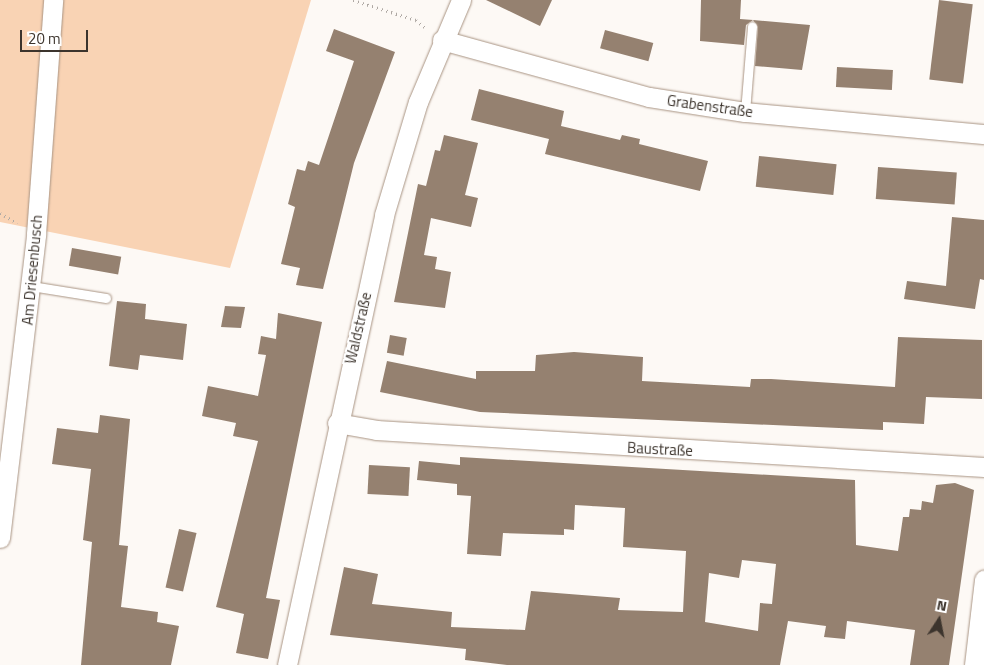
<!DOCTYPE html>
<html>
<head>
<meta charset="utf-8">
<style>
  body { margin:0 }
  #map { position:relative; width:984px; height:665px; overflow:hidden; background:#fdf9f5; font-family:"Titillium Web",sans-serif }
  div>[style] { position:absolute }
  .green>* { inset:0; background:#f9d3b4 }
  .building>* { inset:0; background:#958170; transform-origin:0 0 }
  .path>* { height:3px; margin-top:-1.5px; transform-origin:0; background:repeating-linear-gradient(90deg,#aea8a3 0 1px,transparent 0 5px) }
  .roads { filter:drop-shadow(0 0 1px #a99483) drop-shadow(0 0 1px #a99483) }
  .service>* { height:9px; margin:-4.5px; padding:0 4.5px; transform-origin:4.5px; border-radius:4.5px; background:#fff }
  .minor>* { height:19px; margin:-9.5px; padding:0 9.5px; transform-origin:9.5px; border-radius:9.5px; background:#fff }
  span { translate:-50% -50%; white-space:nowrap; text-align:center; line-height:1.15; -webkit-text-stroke:4px #fff; paint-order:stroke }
  .street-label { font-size:15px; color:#3c342d }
  .north { position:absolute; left:914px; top:595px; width:50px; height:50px; -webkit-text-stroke:4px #fff; paint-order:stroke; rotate:11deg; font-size:14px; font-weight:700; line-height:20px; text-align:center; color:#3c342d }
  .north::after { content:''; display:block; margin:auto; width:18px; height:22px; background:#3c342d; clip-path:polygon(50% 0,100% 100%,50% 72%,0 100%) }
  .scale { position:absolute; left:20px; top:30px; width:68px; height:22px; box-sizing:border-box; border:2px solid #3c342d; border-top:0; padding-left:6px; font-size:15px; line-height:18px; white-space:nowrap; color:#3c342d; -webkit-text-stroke:4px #fff; paint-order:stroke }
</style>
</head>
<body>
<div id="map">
  <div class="green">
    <div style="clip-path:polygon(0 0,311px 0,230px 268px,0 222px)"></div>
  </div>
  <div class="building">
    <div style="clip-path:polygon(486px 0,552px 0,540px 26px)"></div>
    <div style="clip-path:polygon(701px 0,741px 0,740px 19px,753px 20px,746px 25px,744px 45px,700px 41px)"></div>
    <div style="left:939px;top:0;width:34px;height:80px;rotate:7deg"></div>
    <div style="clip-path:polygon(753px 20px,810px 25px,802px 70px,755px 66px,758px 27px)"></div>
    <div style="clip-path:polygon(334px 29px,395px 52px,354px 163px,323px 289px,296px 285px,300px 268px,281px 264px,295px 207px,288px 204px,297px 169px,305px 171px,308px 161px,319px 165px,354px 61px,326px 51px)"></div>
    <div style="left:605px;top:30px;width:50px;height:19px;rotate:15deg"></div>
    <div style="left:837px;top:67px;width:56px;height:20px;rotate:3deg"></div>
    <div style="clip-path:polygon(479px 89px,564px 111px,561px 126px,620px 140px,622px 135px,640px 139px,639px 144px,708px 161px,700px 191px,545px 154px,549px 139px,471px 120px)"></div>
    <div style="clip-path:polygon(444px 135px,478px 143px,465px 195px,478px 198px,471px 227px,431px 218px,424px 255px,437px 257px,435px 269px,451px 272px,445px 308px,394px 302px,418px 184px,426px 186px,435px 150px,440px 151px)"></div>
    <div style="left:759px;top:156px;width:78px;height:31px;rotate:6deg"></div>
    <div style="left:878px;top:167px;width:79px;height:32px;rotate:4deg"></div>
    <div style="clip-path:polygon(952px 217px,984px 220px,984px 280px,980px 279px,975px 309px,904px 299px,907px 281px,946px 286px)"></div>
    <div style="left:72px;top:248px;width:50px;height:18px;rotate:10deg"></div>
    <div style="clip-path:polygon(117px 301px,146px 304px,145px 319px,187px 324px,183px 360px,140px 355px,138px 370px,109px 366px)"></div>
    <div style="clip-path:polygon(225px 306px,245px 307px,241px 328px,221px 327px)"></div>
    <div style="clip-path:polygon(278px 313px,322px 322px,266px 598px,280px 600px,268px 659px,236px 653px,244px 614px,216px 607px,258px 441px,233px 436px,236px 423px,202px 416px,208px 386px,258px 396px,266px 355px,258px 354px,261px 336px,276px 339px)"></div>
    <div style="left:390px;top:335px;width:17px;height:18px;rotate:10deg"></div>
    <div style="clip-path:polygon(898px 337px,982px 340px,982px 399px,926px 397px,924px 424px,883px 422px,883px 430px,480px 412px,380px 392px,387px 361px,476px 379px,476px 371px,535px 371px,536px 355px,574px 352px,643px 357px,642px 381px,750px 387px,751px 379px,771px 379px,895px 387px)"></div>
    <div style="clip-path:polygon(100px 415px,130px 419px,119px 545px,128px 546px,121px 607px,158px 612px,157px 622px,179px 626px,171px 665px,81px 665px,92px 542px,83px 540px,91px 469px,52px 464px,57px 428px,98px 433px)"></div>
    <div style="clip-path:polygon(evenodd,460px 457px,855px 480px,856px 545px,898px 551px,903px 517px,909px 517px,910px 509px,921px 510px,922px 501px,933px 503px,936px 485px,955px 483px,974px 490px,949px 665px,910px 665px,915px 630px,847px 621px,845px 639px,824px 637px,826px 626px,788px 621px,780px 665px,507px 665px,465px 660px,466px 649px,330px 635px,344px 567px,378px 574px,372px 604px,452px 612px,451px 627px,525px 630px,531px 591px,620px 598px,618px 610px,683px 612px,686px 551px,623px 547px,625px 508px,575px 505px,574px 530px,564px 529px,564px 535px,503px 533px,501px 556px,467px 554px,471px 496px,457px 495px,457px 484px,417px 480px,419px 461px,460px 465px,460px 457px,742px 560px,776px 564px,772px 604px,760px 603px,758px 631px,705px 622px,709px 573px,739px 578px,742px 560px)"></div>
    <div style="left:369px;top:465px;width:41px;height:29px;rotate:3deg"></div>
    <div style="left:179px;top:529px;width:18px;height:60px;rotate:13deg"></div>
  </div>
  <div class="path">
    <div style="left:353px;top:0;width:66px;rotate:17.6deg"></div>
    <div style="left:416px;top:20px;width:13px;rotate:39deg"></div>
    <div style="left:0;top:213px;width:20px;rotate:30deg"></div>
  </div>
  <div class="roads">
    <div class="service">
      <div style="left:745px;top:112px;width:86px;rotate:-85.3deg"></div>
      <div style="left:31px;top:286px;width:76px;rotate:9.1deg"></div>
    </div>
    <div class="minor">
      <div style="left:442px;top:40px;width:215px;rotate:15.4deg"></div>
      <div style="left:649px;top:97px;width:97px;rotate:8.9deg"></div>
      <div style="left:745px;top:112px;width:240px;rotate:5.3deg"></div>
      <div style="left:337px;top:423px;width:40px;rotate:10deg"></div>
      <div style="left:376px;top:430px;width:609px;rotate:3.48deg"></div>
      <div style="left:0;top:538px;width:306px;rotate:-83.2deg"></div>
      <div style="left:36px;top:234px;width:235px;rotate:-85.8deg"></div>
      <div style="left:287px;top:665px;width:460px;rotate:-77.8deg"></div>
      <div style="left:384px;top:215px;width:118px;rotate:-73.3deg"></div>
      <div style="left:418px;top:102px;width:111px;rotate:-67.1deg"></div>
      <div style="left:974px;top:665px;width:86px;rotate:-83.3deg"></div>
    </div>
  </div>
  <div class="street-label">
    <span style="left:710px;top:106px;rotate:8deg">Grabenstraße</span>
    <span style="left:32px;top:270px;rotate:-85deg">Am Driesenbusch</span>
    <span style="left:358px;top:328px;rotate:-77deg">Waldstraße</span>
    <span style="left:660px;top:449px;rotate:3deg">Baustraße</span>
  </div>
  <div class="north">N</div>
  <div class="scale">20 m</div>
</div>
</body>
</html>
